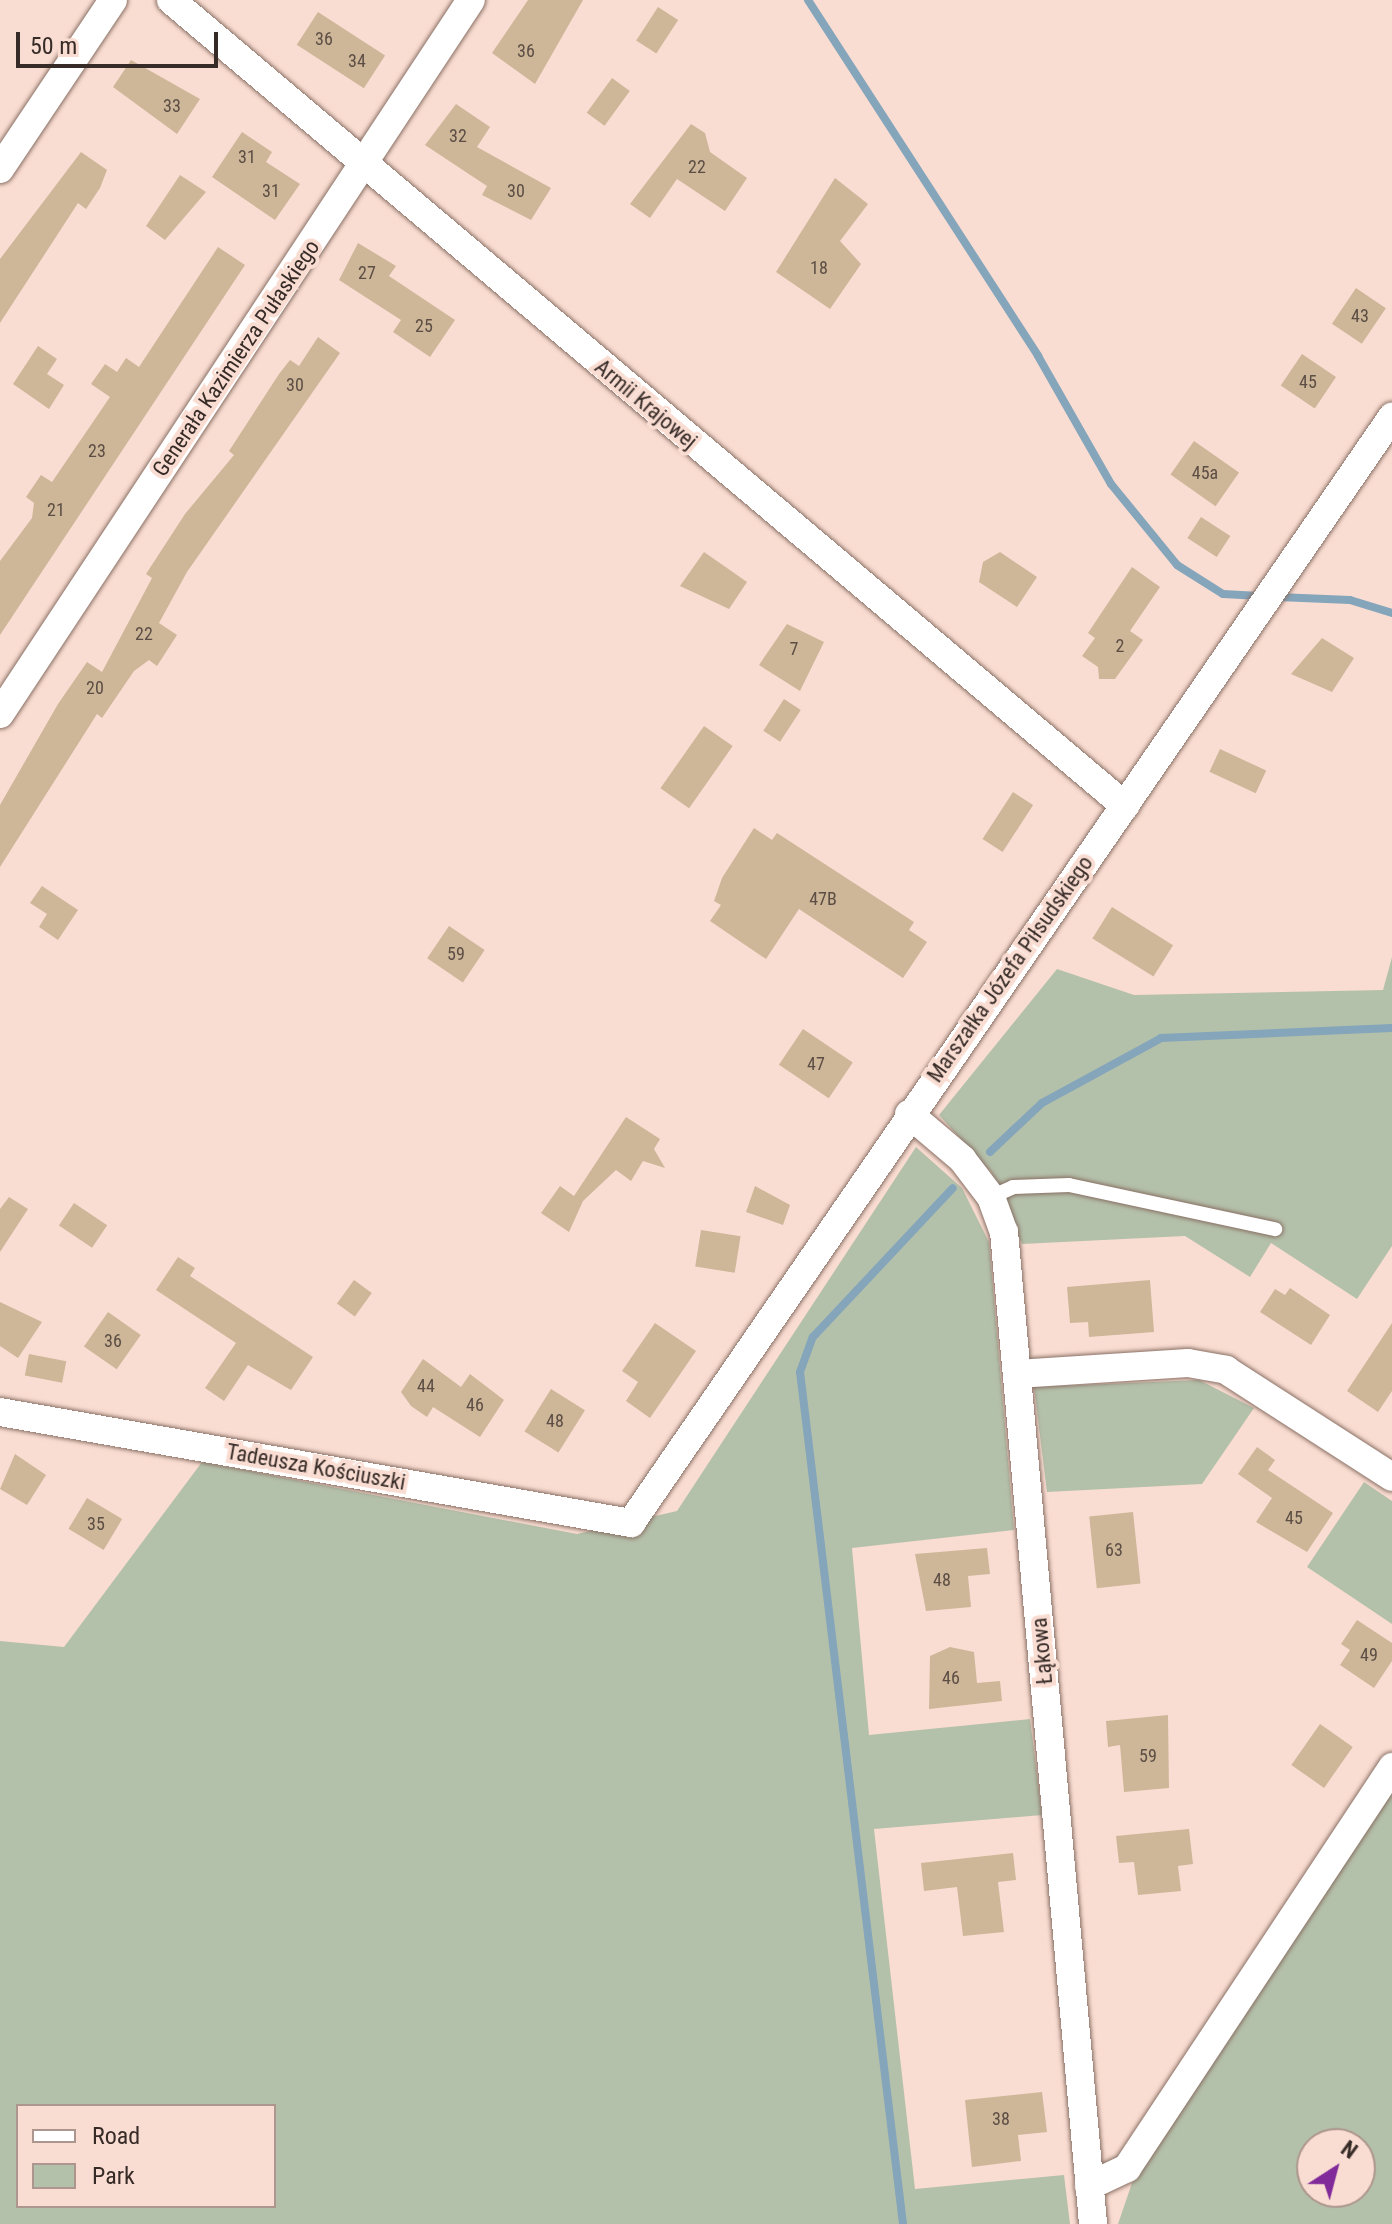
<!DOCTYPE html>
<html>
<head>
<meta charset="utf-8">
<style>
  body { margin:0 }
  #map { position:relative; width:1392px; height:2224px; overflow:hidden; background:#faddd2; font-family:"Roboto Condensed",sans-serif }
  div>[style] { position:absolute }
  .green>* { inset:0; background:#b4c1aa }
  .stream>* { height:8px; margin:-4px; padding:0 4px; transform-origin:4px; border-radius:4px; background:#85a5bb }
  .building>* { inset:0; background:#ceb699; transform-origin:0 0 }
  .roads { filter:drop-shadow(0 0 2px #897065) drop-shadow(0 0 2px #897065) }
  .service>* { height:14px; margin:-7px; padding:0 7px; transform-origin:7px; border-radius:7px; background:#fff }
  .minor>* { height:28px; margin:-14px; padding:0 14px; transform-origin:14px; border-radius:14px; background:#fff }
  span { translate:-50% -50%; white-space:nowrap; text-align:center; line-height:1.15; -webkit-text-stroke:8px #faddd2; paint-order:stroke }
  .number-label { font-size:18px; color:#5c4e44 }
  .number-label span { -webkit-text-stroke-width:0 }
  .street-label { font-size:22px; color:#362b27 }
  .legend { position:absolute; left:16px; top:2104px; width:260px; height:104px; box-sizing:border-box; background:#faddd2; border:2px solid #ac968e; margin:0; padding:10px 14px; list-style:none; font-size:24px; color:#362b27 }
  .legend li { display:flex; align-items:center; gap:16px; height:40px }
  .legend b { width:40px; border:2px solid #ac968e }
  .north { position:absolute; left:1296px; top:2128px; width:80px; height:80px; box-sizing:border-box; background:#faddd2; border:2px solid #ac968e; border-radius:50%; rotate:36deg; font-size:22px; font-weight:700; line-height:32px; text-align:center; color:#362b27 }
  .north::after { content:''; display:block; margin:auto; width:28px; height:36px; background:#812b9a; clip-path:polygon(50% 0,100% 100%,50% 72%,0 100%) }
  .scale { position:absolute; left:16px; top:32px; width:202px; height:36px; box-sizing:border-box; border:4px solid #362b27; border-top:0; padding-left:10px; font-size:24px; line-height:28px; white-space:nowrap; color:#362b27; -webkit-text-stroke:6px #faddd2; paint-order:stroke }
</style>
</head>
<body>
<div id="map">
  <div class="green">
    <div style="clip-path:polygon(1392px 957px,1392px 1246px,1357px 1299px,1271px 1243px,1250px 1277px,1185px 1236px,1022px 1244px,991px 1172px,939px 1115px,1057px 969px,1134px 995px,1383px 990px)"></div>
    <div style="clip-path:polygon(evenodd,916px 1147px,962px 1188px,989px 1242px,1014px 1530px,852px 1548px,869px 1735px,1030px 1719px,1042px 1815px,874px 1829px,915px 2189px,1064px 2175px,1070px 2224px,0 2224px,0 1641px,64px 1647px,202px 1462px,577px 1534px,677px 1511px,916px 1147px,18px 2106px,274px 2106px,274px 2206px,18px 2206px,18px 2106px)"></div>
    <div style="clip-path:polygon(1199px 1380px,1254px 1408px,1202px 1484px,1047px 1492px,1034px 1387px)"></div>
    <div style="clip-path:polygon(1364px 1482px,1392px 1501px,1392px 1624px,1307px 1567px)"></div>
    <div style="clip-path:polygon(evenodd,1392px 1790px,1392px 2224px,1118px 2224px,1132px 2183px,1392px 1790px,1312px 2144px,1360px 2144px,1360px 2192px,1312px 2192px,1312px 2144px)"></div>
  </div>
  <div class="stream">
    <div style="left:808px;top:0;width:424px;rotate:57.1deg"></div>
    <div style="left:1038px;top:356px;width:147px;rotate:60.3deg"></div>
    <div style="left:1111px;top:484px;width:104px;rotate:50.8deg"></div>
    <div style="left:1177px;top:565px;width:54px;rotate:32.2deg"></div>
    <div style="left:1223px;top:594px;width:37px;rotate:3deg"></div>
    <div style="left:1278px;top:597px;width:72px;rotate:2.4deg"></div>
    <div style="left:1350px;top:600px;width:44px;rotate:17.2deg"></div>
    <div style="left:990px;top:1152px;width:71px;rotate:-43.3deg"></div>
    <div style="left:1042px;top:1103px;width:136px;rotate:-28.6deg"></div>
    <div style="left:1161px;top:1038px;width:231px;rotate:-2.5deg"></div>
    <div style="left:903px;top:2224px;width:858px;rotate:-96.89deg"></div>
    <div style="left:800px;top:1372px;width:37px;rotate:-70deg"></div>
    <div style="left:813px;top:1337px;width:204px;rotate:-46.8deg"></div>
  </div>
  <div class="building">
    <div style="clip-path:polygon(528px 0,583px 0,535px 84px,492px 53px)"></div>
    <div style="left:658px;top:7px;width:24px;height:40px;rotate:33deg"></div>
    <div style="left:318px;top:12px;width:80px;height:39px;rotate:33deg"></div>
    <div style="clip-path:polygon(131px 60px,200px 99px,177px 134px,113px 87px)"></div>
    <div style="left:612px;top:78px;width:22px;height:43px;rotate:36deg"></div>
    <div style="clip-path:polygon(456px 104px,490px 127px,477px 147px,551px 188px,531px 220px,482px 195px,487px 186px,425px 145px)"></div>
    <div style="clip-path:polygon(691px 124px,705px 133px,710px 152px,747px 178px,725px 211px,677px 179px,650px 218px,630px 204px)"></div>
    <div style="clip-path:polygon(242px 132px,272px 152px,266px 162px,300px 184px,275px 220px,212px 177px)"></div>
    <div style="clip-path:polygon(81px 152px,107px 170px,100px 188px,86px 209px,78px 203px,0 323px,0 259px)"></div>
    <div style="clip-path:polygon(180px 175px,206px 192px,165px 240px,146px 226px)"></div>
    <div style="clip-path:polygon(835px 178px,868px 204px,840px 241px,861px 264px,830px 309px,776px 272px)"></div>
    <div style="clip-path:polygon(358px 243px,396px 266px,389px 276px,455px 320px,430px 357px,393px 332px,401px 320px,339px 280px)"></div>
    <div style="clip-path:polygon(218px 247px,245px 265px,0 635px,0 561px,32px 518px,34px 503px,26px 497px,41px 475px,52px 482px,110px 397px,91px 384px,105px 364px,117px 372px,126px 358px,139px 367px)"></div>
    <div style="left:1356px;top:288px;width:36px;height:43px;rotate:34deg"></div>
    <div style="clip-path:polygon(318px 337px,340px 353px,187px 572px,159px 623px,177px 635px,157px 666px,149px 660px,134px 671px,102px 718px,97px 714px,0 867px,0 805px,58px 704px,87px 662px,102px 672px,152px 578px,146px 574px,185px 514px,234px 455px,229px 451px,279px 374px,290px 360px,299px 366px)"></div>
    <div style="clip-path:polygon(38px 346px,57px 359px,47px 374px,64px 385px,49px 409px,13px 384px)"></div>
    <div style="left:1302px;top:354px;width:41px;height:38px;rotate:34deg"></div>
    <div style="left:1194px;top:441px;width:55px;height:41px;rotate:35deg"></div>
    <div style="left:1201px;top:517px;width:35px;height:25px;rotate:33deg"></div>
    <div style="clip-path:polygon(704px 552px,747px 582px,729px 609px,680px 586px)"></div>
    <div style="clip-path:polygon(1000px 552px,1037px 577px,1017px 607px,979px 582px,983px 562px)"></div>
    <div style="clip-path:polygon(1132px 567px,1160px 587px,1130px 631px,1143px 640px,1115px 679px,1099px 679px,1098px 667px,1082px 656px,1095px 638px,1088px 633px)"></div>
    <div style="clip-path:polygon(787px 624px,824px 642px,800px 691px,759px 665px)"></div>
    <div style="clip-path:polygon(1322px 638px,1354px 658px,1332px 692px,1291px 674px)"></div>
    <div style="left:784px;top:699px;width:20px;height:38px;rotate:33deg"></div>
    <div style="left:704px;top:726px;width:35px;height:76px;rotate:35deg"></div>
    <div style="left:1220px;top:749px;width:51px;height:25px;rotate:25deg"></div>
    <div style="left:1013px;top:792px;width:24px;height:56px;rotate:33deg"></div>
    <div style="clip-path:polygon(754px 828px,772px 840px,777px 833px,914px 922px,909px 930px,927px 942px,903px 978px,799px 909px,766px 959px,710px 921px,721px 905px,714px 901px,722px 878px)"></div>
    <div style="clip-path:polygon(42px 886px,78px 910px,58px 940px,39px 927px,47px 914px,30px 903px)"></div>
    <div style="left:1112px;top:907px;width:72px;height:37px;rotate:32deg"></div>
    <div style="left:449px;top:926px;width:43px;height:39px;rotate:34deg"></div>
    <div style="left:803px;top:1029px;width:60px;height:43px;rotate:34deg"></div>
    <div style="clip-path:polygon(626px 1117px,660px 1139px,654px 1149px,665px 1168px,643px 1161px,631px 1181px,616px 1170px,583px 1201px,569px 1232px,541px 1213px,560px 1186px,574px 1196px)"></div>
    <div style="clip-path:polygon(755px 1186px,790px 1205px,783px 1225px,746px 1212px)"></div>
    <div style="clip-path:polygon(9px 1197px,28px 1209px,0 1252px,0 1209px)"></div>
    <div style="left:74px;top:1203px;width:40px;height:27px;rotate:34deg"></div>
    <div style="left:701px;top:1230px;width:40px;height:37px;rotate:9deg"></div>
    <div style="clip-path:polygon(178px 1257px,195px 1268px,190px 1276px,313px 1357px,291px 1390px,248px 1365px,224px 1401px,205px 1388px,236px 1343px,156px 1290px)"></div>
    <div style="left:354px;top:1280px;width:22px;height:29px;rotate:36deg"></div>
    <div style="clip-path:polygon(1150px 1280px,1154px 1332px,1089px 1337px,1088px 1322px,1070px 1323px,1067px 1287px)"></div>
    <div style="clip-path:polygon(1290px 1288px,1330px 1315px,1311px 1345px,1260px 1312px,1275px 1289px,1285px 1295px)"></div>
    <div style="clip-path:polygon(0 1302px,42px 1322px,18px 1358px,0 1346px)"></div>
    <div style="left:108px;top:1312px;width:40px;height:42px;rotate:35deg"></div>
    <div style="clip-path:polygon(655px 1323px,696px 1351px,650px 1418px,626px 1401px,638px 1382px,622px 1371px)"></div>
    <div style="clip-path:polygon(1392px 1323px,1392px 1391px,1378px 1412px,1347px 1391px)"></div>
    <div style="left:29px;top:1354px;width:38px;height:22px;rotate:11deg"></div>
    <div style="clip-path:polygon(423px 1359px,461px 1387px,470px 1374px,504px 1400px,480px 1437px,433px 1407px,427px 1417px,411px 1406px,401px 1392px)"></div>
    <div style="left:551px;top:1389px;width:40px;height:50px;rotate:32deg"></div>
    <div style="clip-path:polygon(1257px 1447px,1275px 1460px,1268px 1470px,1333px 1513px,1307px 1552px,1256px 1522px,1272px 1498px,1238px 1474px)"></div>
    <div style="clip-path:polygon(15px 1454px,46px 1475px,27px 1505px,0 1489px)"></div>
    <div style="left:87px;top:1498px;width:41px;height:36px;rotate:31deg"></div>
    <div style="left:1133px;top:1512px;width:72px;height:44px;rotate:84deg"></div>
    <div style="clip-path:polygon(987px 1548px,990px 1574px,968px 1576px,971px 1607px,926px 1611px,915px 1554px)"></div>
    <div style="clip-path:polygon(1357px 1620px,1392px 1643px,1392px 1661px,1374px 1688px,1340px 1665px,1350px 1650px,1341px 1644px)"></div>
    <div style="clip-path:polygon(950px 1647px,974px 1652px,977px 1683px,1000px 1681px,1002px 1701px,929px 1709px,930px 1656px)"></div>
    <div style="clip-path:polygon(1168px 1715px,1169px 1788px,1124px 1792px,1120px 1745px,1108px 1747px,1106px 1721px)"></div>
    <div style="left:1320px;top:1724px;width:40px;height:50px;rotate:35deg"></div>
    <div style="clip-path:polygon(1189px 1829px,1193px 1864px,1178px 1866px,1181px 1891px,1138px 1895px,1134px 1862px,1119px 1863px,1116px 1836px)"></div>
    <div style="clip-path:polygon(1013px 1853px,1016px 1880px,998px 1882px,1004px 1932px,963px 1936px,957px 1887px,924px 1891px,921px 1863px)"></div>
    <div style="clip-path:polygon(1042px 2092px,1047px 2132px,1018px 2135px,1021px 2161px,972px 2167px,965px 2100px)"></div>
  </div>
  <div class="roads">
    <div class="service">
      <div style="left:991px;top:1197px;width:24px;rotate:-24deg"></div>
      <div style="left:1013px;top:1187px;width:56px;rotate:-2deg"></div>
      <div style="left:1069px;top:1185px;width:211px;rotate:12.1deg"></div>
    </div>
    <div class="minor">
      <div style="left:171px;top:0;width:1249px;rotate:40.19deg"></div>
      <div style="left:0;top:169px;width:203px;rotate:-56.2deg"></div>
      <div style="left:0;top:714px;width:855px;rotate:-56.59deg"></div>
      <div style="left:909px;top:1114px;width:70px;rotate:40.3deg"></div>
      <div style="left:962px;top:1159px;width:48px;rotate:52.7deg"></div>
      <div style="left:991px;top:1197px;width:37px;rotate:70deg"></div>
      <div style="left:1004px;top:1232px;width:996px;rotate:84.87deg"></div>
      <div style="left:1017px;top:1374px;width:171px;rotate:-3.7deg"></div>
      <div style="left:1188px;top:1363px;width:39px;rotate:10deg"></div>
      <div style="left:1226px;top:1370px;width:197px;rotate:32.8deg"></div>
      <div style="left:0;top:1412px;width:641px;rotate:9.98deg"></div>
      <div style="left:631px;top:1523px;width:1343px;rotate:-55.47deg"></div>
      <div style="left:1089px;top:2186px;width:42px;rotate:-25.3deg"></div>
      <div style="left:1127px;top:2168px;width:481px;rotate:-56.5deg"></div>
    </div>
  </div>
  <div class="number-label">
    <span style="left:324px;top:39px">36</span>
    <span style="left:526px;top:51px">36</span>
    <span style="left:357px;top:61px">34</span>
    <span style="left:172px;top:106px">33</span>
    <span style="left:458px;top:136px">32</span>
    <span style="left:247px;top:157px">31</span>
    <span style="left:697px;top:167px">22</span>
    <span style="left:271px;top:191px">31</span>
    <span style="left:516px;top:191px">30</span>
    <span style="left:819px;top:268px">18</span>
    <span style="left:367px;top:273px">27</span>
    <span style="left:1360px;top:316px">43</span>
    <span style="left:424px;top:326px">25</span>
    <span style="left:1308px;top:382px">45</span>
    <span style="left:295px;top:385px">30</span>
    <span style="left:97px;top:451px">23</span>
    <span style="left:1205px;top:473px">45a</span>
    <span style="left:56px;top:510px">21</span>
    <span style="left:144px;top:634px">22</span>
    <span style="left:1120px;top:646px">2</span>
    <span style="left:794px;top:649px">7</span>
    <span style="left:95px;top:688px">20</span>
    <span style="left:823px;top:899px">47B</span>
    <span style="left:456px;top:954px">59</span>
    <span style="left:816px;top:1064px">47</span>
    <span style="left:113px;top:1341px">36</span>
    <span style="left:426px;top:1386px">44</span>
    <span style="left:475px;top:1405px">46</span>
    <span style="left:555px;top:1421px">48</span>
    <span style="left:1294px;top:1518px">45</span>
    <span style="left:96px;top:1524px">35</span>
    <span style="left:1114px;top:1550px">63</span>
    <span style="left:942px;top:1580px">48</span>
    <span style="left:1369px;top:1655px">49</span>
    <span style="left:951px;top:1678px">46</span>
    <span style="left:1148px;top:1756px">59</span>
    <span style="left:1001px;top:2119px">38</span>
  </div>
  <div class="street-label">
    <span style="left:236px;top:358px;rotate:-56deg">Generała Kazimierza Pułaskiego</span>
    <span style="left:646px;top:404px;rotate:40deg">Armii Krajowej</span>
    <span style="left:1010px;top:969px;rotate:-55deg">Marszałka Józefa Piłsudskiego</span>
    <span style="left:316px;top:1467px;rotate:10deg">Tadeusza Kościuszki</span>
    <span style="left:1042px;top:1651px;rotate:-95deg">Łąkowa</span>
  </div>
  <ul class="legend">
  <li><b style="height:10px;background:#fff"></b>Road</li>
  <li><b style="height:22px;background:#b4c1aa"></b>Park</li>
  </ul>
  <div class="north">N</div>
  <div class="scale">50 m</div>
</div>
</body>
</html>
